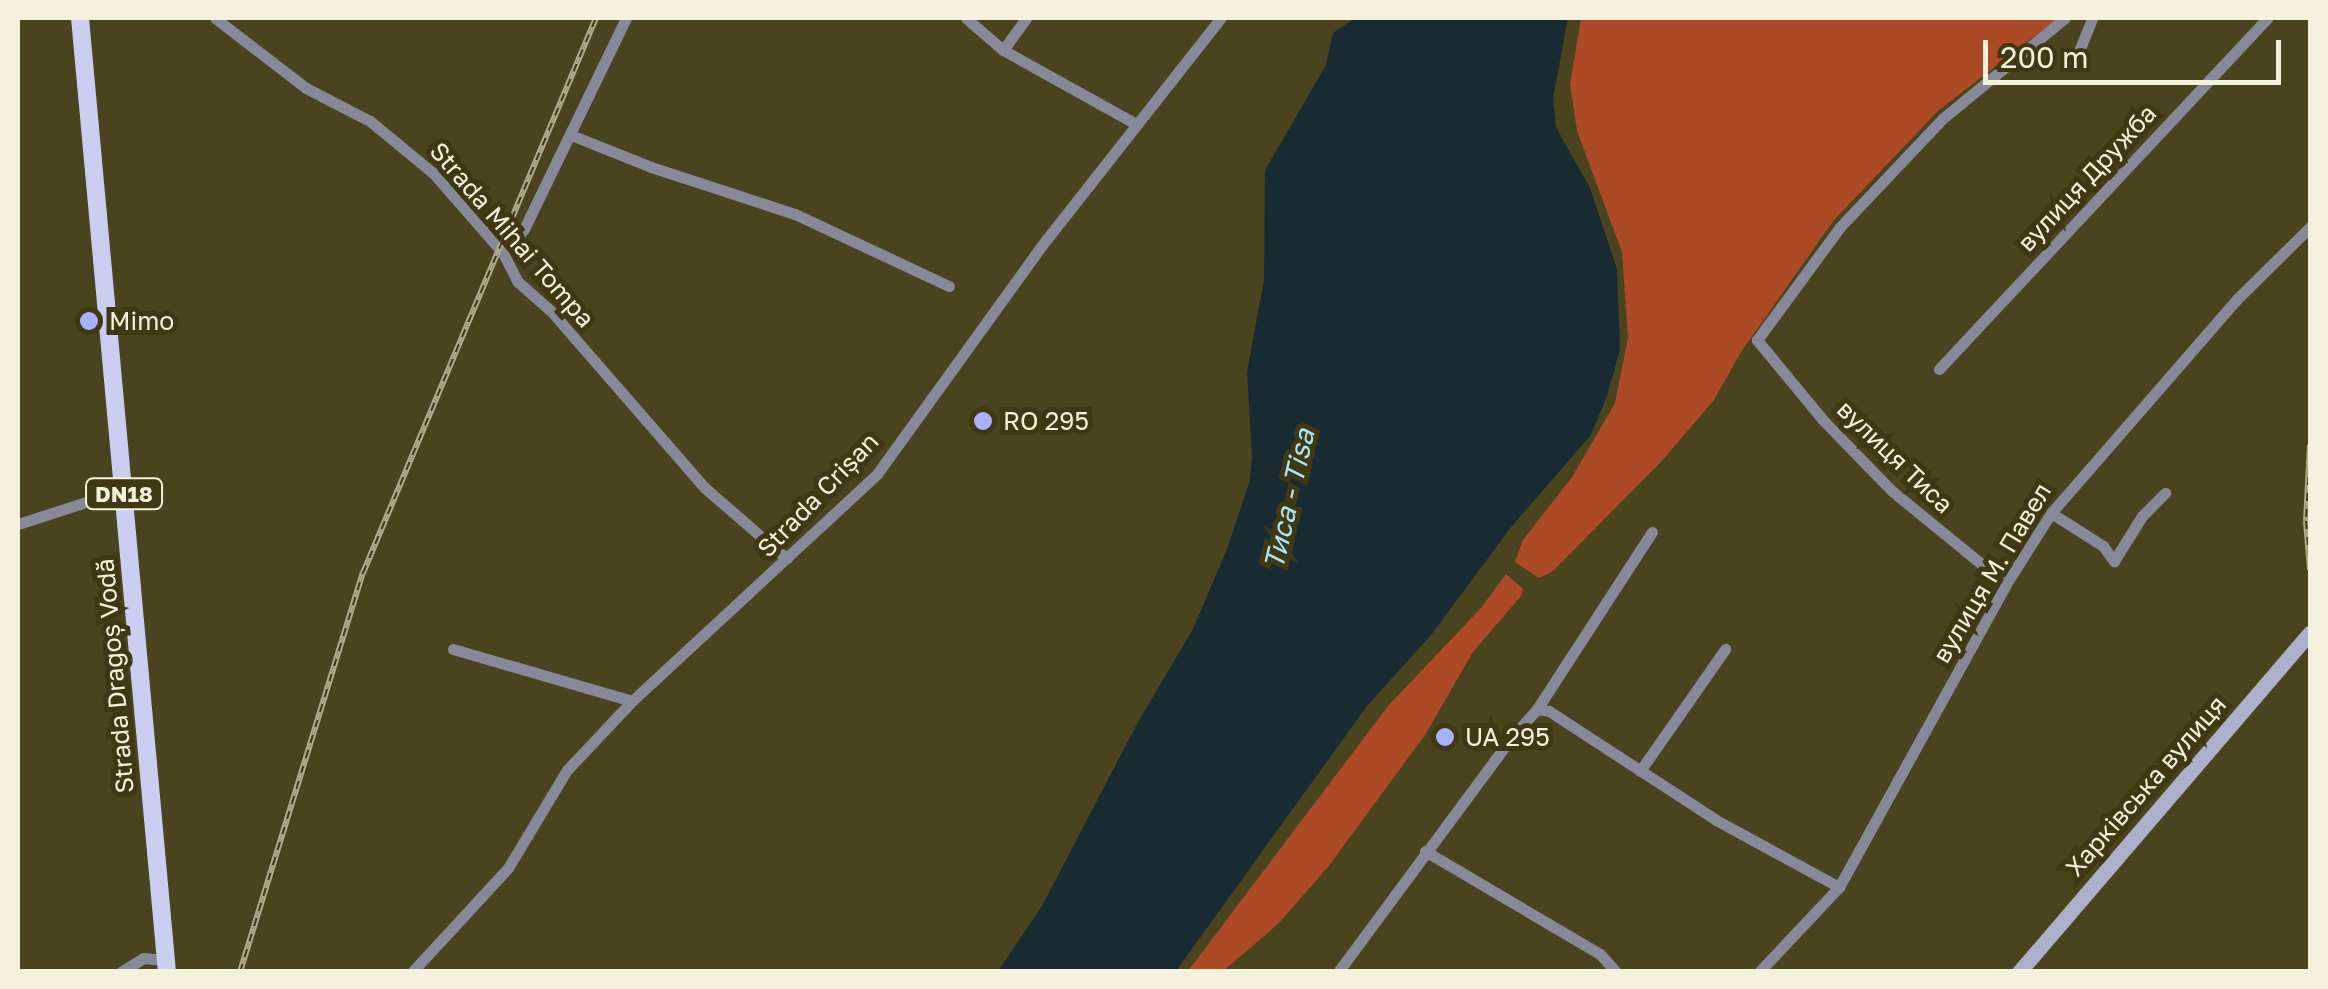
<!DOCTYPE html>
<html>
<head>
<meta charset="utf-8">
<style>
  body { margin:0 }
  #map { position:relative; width:2328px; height:989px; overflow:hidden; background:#49431e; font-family:"Golos Text",sans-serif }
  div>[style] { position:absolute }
  .forest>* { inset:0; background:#ac4a25 }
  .water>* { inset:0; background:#182b32 }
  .street>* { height:11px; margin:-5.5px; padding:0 5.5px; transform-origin:5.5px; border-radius:5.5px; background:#87899a }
  .secondary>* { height:15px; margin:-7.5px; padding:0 7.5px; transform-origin:7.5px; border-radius:7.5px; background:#adb0cb }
  .primary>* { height:18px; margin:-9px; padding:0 9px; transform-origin:9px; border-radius:9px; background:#cacef0 }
  .rail>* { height:6px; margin-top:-3px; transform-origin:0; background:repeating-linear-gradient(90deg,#3f3813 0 8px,#aeaa8e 0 16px); box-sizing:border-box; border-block:2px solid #aeaa8e }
  .dots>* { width:28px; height:28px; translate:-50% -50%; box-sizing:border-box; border:5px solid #3f3813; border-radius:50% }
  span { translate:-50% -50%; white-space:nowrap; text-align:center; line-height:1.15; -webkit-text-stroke:10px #3f3813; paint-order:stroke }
  .shield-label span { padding:2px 8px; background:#3f3813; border:2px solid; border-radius:8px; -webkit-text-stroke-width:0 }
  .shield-label { font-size:22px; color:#f4f1dc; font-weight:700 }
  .street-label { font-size:25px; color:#f4f1dc }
  .poi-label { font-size:25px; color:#f4f1dc }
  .left { translate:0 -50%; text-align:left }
  .water-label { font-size:28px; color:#a8e5f9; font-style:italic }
  .frame { position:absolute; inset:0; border:20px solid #f4f1dc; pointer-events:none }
  .scale { position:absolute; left:1983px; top:40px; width:298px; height:45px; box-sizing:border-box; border:5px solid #f4f1dc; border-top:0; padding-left:12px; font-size:30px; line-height:35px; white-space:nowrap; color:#f4f1dc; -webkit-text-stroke:8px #3f3813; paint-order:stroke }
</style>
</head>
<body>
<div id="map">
  <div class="forest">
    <div style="clip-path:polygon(1581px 18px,2058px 18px,1938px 111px,1834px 220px,1741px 352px,1714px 400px,1660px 463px,1552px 572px,1539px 578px,1515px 562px,1523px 540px,1572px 477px,1615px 403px,1628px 338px,1622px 252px,1577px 131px,1570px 84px)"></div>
    <div style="clip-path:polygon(1506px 574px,1523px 589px,1521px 596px,1473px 652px,1425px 735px,1328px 867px,1278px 924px,1223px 971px,1188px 971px,1388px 706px,1481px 608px)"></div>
  </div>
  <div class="water">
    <div style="clip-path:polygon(1355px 18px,1568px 18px,1553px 98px,1556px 127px,1590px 188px,1617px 269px,1620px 349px,1607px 396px,1591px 435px,1512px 526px,1431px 635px,1367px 706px,1176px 971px,998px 971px,1042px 906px,1138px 722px,1193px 629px,1227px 549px,1250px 480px,1252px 456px,1247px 372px,1264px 280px,1265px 170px,1326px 65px,1333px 33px)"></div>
  </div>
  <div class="street">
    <div style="left:215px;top:18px;width:115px;rotate:37.6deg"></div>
    <div style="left:306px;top:88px;width:72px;rotate:27.3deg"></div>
    <div style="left:370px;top:121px;width:82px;rotate:39.5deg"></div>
    <div style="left:433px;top:173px;width:106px;rotate:48.8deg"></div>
    <div style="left:503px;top:253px;width:31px;rotate:63deg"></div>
    <div style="left:517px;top:281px;width:45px;rotate:41.4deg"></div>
    <div style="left:551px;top:311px;width:235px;rotate:49deg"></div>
    <div style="left:705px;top:488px;width:108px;rotate:40.9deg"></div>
    <div style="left:966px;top:18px;width:49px;rotate:40.9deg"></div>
    <div style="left:1003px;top:50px;width:152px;rotate:29.1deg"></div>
    <div style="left:1003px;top:50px;width:39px;rotate:-54deg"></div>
    <div style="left:2079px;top:51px;width:35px;rotate:-68deg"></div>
    <div style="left:571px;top:135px;width:86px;rotate:21.8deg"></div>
    <div style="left:651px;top:167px;width:151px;rotate:18.1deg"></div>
    <div style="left:795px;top:214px;width:170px;rotate:25.1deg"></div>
    <div style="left:503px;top:253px;width:32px;rotate:-49deg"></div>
    <div style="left:524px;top:229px;width:234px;rotate:-64.2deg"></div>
    <div style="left:1939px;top:369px;width:481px;rotate:-46.9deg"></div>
    <div style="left:2051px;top:513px;width:62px;rotate:32.4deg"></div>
    <div style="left:2103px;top:546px;width:19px;rotate:54deg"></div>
    <div style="left:2114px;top:561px;width:53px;rotate:-58.1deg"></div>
    <div style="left:2142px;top:516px;width:33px;rotate:-45deg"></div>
    <div style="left:18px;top:524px;width:110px;rotate:-17.9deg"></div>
    <div style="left:2006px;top:584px;width:147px;rotate:-140.8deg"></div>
    <div style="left:1892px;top:491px;width:99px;rotate:-134.2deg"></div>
    <div style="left:1823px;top:420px;width:104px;rotate:-129.5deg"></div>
    <div style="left:1757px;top:340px;width:140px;rotate:-53.7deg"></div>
    <div style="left:1840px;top:227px;width:149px;rotate:-46.6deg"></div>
    <div style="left:1942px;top:119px;width:159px;rotate:-39.4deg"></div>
    <div style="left:453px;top:649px;width:186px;rotate:16.2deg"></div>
    <div style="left:1537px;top:709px;width:12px;rotate:9deg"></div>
    <div style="left:1549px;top:711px;width:199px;rotate:33.1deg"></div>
    <div style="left:1716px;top:820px;width:140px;rotate:28.6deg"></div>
    <div style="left:1640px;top:771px;width:149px;rotate:-55.1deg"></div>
    <div style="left:1425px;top:851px;width:203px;rotate:30.5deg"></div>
    <div style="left:1600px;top:954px;width:24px;rotate:48deg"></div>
    <div style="left:121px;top:972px;width:26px;rotate:-32deg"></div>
    <div style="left:143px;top:958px;width:22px;rotate:5deg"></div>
    <div style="left:412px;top:972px;width:142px;rotate:-47.3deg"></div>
    <div style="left:508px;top:868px;width:114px;rotate:-59deg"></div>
    <div style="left:567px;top:770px;width:95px;rotate:-46.7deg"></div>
    <div style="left:632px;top:701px;width:334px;rotate:-42.8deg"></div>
    <div style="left:877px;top:474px;width:289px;rotate:-54.2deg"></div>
    <div style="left:1046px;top:240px;width:283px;rotate:-51.8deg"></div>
    <div style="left:1338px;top:972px;width:291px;rotate:-53.5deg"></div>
    <div style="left:1511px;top:738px;width:39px;rotate:-48deg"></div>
    <div style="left:1537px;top:709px;width:211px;rotate:-57deg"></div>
    <div style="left:1759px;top:972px;width:117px;rotate:-46.7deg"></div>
    <div style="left:1839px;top:887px;width:346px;rotate:-61.1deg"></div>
    <div style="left:2006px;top:584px;width:84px;rotate:-57.6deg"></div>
    <div style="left:2051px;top:513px;width:284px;rotate:-49deg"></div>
    <div style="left:2237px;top:299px;width:103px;rotate:-44.6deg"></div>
  </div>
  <div class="secondary">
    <div style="left:2019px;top:972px;width:447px;rotate:-49.4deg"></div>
  </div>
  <div class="primary">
    <div style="left:80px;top:18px;width:958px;rotate:84.79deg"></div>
  </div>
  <div class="rail">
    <div style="left:2310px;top:445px;width:76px;rotate:93deg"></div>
    <div style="left:2306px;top:521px;width:49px;rotate:85.3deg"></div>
    <div style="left:240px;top:972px;width:418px;rotate:-72.9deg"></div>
    <div style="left:363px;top:573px;width:602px;rotate:-67.23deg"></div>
  </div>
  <div class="dots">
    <div style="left:89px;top:321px;background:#a9b0fc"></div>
    <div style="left:983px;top:421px;background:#a9b0fc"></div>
    <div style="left:1445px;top:737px;background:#a9b0fc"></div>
  </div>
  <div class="shield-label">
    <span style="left:124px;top:494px">DN18</span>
  </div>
  <div class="street-label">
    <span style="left:2087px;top:178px;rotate:-47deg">вулиця Дружба</span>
    <span style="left:512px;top:235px;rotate:49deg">Strada Mihai Tompa</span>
    <span style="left:1895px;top:457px;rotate:44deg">вулиця Тиса</span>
    <span style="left:818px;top:495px;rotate:-46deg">Strada Crișan</span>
    <span style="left:1992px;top:573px;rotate:-59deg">вулиця М. Павел</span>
    <span style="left:115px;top:676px;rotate:-95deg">Strada Dragoș Vodă</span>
    <span style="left:2146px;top:786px;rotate:-49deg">Харківська вулиця</span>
  </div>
  <div class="poi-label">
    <span class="left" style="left:109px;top:321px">Mimo</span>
    <span class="left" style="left:1003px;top:421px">RO 295</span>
    <span class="left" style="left:1465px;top:737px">UA 295</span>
  </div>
  <div class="water-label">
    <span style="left:1289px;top:499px;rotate:-77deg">Тиса - Tisa</span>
  </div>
  <div class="frame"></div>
  <div class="scale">200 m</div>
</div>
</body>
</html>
